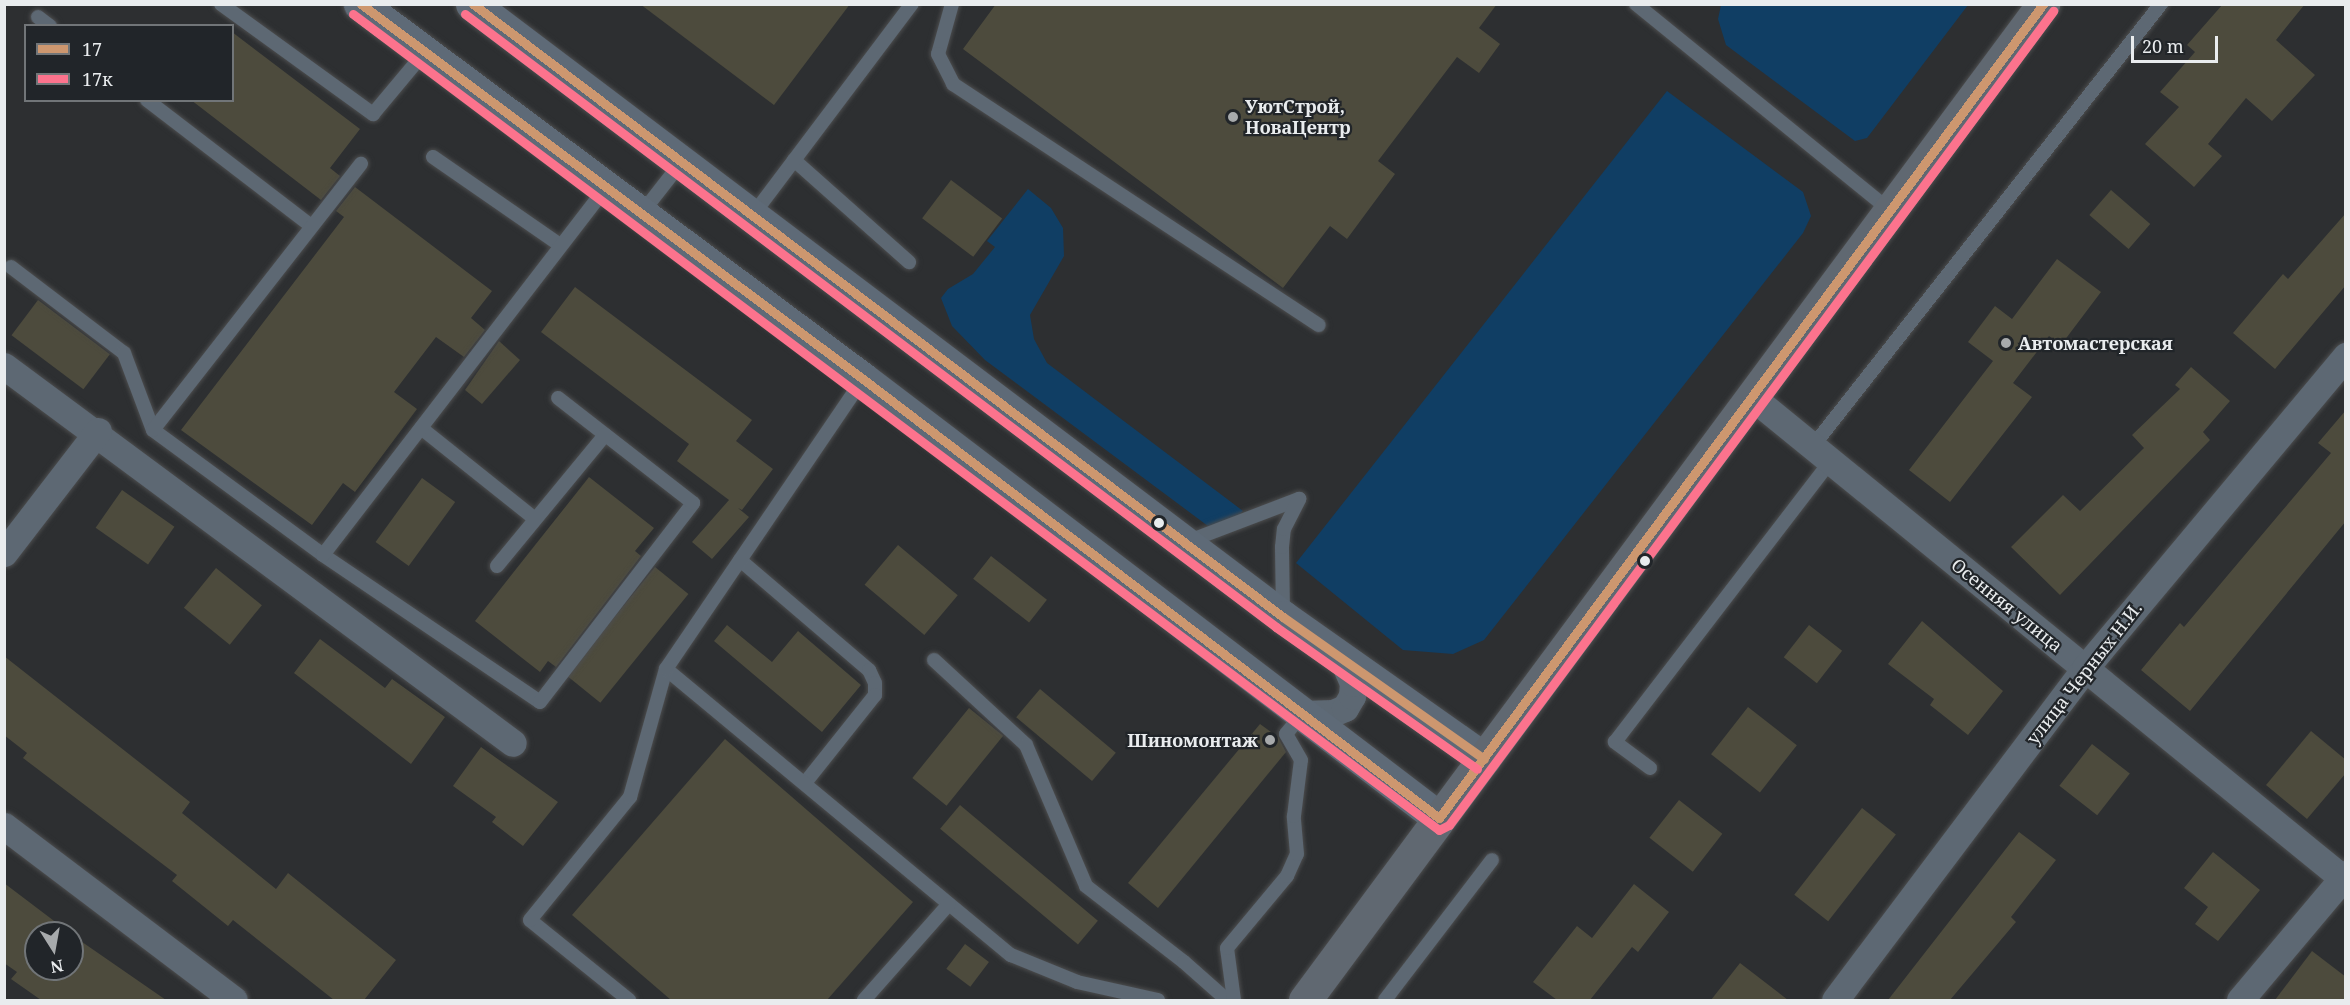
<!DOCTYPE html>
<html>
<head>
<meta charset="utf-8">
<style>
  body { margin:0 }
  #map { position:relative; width:2350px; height:1005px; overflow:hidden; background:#2d2f31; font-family:"Noto Serif",serif }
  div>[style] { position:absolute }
  .green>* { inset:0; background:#103e64 }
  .building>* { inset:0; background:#4d4b3d; transform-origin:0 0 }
  .roads { filter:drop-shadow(0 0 2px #4c4d4e) drop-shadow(0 0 2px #4c4d4e) }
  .service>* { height:14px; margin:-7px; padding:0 7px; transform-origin:7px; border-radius:7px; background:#5d6873 }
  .minor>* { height:27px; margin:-13.5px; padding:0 13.5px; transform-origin:13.5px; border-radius:13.5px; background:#5d6873 }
  .secondary>* { height:33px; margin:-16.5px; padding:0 16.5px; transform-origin:16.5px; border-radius:16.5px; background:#5e6a77 }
  .primary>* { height:33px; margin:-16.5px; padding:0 16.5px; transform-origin:16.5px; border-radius:16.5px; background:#606871 }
  .bus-1>* { height:9px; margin:-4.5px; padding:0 4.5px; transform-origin:4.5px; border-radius:4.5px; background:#cd976f }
  .bus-2>* { height:9px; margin:-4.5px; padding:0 4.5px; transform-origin:4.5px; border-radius:4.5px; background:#fc738d }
  .dots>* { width:16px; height:16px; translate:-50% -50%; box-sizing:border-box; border:3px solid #212529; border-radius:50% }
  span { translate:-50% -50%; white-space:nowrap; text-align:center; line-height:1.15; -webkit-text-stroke:4.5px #212529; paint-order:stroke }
  .poi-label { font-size:18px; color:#e9ecee; font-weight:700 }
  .left { translate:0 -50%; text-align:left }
  .right { translate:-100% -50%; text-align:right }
  .street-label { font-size:18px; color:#e9ecee }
  .frame { position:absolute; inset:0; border:6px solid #e9ecee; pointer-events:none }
  .legend { position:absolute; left:24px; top:24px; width:210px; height:78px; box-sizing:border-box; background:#212529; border:2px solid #717578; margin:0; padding:8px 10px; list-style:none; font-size:18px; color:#e9ecee }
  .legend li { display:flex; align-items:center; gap:12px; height:30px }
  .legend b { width:30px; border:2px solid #717578 }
  .north { position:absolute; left:24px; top:921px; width:60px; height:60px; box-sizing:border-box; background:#212529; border:2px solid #717578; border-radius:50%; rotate:169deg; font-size:16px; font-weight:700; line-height:24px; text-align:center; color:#e9ecee }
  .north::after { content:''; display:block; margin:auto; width:21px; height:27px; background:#a7aaac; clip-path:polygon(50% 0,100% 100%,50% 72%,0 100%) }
  .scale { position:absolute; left:2131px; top:36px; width:87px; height:27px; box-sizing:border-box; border:3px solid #e9ecee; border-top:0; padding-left:8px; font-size:18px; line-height:21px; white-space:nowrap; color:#e9ecee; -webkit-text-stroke:4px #212529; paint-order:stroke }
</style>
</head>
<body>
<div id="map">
  <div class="green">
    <div style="clip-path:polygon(1721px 5px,1721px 4px,1968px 5px,1867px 138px,1855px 141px,1726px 45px,1718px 19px)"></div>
    <div style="clip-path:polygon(1667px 91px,1803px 192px,1811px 216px,1803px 233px,1484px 640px,1453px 654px,1403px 650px,1296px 563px)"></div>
    <div style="clip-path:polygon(1028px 189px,1051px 208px,1063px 228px,1064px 256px,1030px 315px,1034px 339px,1047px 363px,1243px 511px,1236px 518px,1208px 526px,985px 360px,952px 326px,941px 298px,948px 289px,973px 274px,995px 247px,987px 241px)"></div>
  </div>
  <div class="building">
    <div style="clip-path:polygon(640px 4px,850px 4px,774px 105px)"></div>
    <div style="clip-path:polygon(996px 4px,1497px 4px,1479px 28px,1500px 44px,1479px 73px,1457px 57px,1378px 161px,1395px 174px,1347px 239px,1330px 226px,1283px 288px,963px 49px)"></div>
    <div style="clip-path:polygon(2223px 4px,2305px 4px,2276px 40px,2315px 75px,2272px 121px,2246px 98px,2208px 144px,2222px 156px,2194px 187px,2145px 144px,2179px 107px,2160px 92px,2195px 52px,2187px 45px)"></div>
    <div style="clip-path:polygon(232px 32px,360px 129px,330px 168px,340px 176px,321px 200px,191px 100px,232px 100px)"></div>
    <div style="left:951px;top:180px;width:64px;height:48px;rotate:37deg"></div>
    <div style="clip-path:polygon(355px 187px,492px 291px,471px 318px,485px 330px,464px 357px,436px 337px,394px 392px,417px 409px,355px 492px,343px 483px,312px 525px,181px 430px,344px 217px,336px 211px)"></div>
    <div style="left:2111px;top:190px;width:52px;height:33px;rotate:41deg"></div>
    <div style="clip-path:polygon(2346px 213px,2346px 285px,2275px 369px,2233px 333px,2283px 274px,2288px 279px)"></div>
    <div style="clip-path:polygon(2057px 259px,2101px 292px,2061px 345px,2049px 336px,2013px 383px,2032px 397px,1950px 502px,1909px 470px,1993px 361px,1968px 342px,1995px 306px,2012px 319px)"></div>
    <div style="clip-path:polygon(575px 287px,752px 420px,736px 441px,773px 469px,742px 510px,738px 508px,749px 517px,712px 559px,692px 542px,729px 500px,677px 461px,689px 444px,541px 332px)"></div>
    <div style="left:38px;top:300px;width:90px;height:44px;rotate:37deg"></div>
    <div style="clip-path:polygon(499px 341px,520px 360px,482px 404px,465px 390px)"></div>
    <div style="clip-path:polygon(2191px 367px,2230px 401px,2203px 432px,2210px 440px,2060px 595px,2011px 547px,2063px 495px,2080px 511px,2144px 448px,2132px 435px,2180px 389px,2175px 385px)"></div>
    <div style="clip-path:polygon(2346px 410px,2346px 521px,2190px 711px,2141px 670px,2180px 623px,2184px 627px,2331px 453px,2318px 443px)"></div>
    <div style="clip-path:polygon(589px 477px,654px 528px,635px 551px,641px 556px,556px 667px,548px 661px,540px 672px,475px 621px)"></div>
    <div style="left:422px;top:478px;width:41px;height:79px;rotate:36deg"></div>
    <div style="left:122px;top:490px;width:64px;height:46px;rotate:35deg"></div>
    <div style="left:898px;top:545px;width:78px;height:52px;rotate:40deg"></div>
    <div style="left:991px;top:556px;width:71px;height:29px;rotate:38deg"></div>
    <div style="left:655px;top:567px;width:43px;height:140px;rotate:39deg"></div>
    <div style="left:216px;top:568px;width:59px;height:51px;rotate:39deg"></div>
    <div style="clip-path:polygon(1922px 621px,2003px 691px,1968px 735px,1930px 705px,1934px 699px,1888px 664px)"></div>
    <div style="clip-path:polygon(727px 625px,772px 662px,798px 631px,861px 685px,822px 732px,714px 641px)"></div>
    <div style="left:1809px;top:625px;width:42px;height:41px;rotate:38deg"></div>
    <div style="clip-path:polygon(320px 639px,385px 688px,392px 679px,445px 717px,411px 764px,294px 673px)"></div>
    <div style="clip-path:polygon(4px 656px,190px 802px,182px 813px,276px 889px,288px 873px,396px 960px,364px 1000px,334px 1000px,233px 920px,228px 926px,172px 881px,177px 875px,23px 758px,27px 753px,4px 735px)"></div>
    <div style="left:1040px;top:689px;width:99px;height:37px;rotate:40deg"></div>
    <div style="left:1748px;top:707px;width:62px;height:60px;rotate:38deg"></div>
    <div style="left:969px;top:708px;width:44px;height:90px;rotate:39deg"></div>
    <div style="clip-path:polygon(1260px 724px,1278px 737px,1286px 752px,1158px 908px,1128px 883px)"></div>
    <div style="clip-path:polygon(2311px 731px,2346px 760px,2346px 773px,2307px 819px,2266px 785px)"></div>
    <div style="clip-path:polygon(725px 739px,913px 902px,827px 1000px,671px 1000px,572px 915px)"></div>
    <div style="left:2092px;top:744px;width:48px;height:53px;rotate:38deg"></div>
    <div style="clip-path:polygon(481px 747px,558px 802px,523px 846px,492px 822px,496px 817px,453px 786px)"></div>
    <div style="left:1679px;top:800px;width:55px;height:48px;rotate:38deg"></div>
    <div style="left:960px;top:805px;width:180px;height:31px;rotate:40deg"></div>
    <div style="left:1862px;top:808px;width:43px;height:110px;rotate:38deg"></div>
    <div style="clip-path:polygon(2019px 832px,2056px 860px,2011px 917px,2016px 922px,1950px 1000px,1888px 1000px)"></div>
    <div style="clip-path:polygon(2213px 852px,2260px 890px,2218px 941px,2195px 924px,2208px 907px,2184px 888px)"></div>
    <div style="clip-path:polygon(4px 883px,70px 933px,36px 933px,36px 969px,72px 969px,72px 935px,166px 1000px,41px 1000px,11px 979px,17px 972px,4px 963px)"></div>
    <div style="clip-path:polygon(1634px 884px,1669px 912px,1638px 952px,1632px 947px,1590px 1000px,1557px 1000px,1533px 982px,1577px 926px,1592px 938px)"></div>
    <div style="left:965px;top:944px;width:30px;height:31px;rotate:37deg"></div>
    <div style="clip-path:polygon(2312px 951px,2346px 977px,2346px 1000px,2275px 1000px)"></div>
    <div style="clip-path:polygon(1740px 963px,1788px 1000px,1711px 1000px)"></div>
  </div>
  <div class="roads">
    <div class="service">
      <div style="left:221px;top:4px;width:188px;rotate:35.9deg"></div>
      <div style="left:373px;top:114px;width:80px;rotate:-50.1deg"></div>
      <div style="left:952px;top:4px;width:52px;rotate:105.6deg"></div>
      <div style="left:938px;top:54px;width:34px;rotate:63deg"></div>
      <div style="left:953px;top:84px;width:438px;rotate:33.4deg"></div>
      <div style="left:1636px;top:4px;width:325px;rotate:39.1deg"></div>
      <div style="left:38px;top:17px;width:15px;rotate:37deg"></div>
      <div style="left:147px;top:100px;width:207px;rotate:37.5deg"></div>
      <div style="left:433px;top:157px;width:155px;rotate:34.7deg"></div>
      <div style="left:794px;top:160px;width:154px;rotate:41.6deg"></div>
      <div style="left:641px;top:214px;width:63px;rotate:-52deg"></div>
      <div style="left:752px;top:216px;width:266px;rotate:-53deg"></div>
      <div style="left:11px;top:267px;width:142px;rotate:37.3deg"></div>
      <div style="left:124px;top:353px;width:82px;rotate:69.4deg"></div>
      <div style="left:153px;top:430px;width:211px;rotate:36.3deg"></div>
      <div style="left:323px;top:555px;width:262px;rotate:34.1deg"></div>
      <div style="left:540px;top:702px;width:251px;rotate:-52.4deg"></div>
      <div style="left:693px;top:503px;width:171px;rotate:-142.1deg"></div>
      <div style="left:421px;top:428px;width:146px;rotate:38.6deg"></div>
      <div style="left:153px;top:430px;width:338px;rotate:-52deg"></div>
      <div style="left:1813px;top:446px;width:563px;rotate:-51.79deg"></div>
      <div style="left:1189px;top:541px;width:118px;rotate:-20.9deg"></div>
      <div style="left:323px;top:555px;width:464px;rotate:-52.4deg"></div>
      <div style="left:740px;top:560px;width:170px;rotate:40.5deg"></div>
      <div style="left:869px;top:670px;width:14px;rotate:65deg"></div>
      <div style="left:875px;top:683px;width:12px;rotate:90deg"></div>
      <div style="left:875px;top:695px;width:112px;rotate:128.5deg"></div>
      <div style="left:497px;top:566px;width:170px;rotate:-50.5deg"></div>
      <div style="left:1283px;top:612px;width:65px;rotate:-90.9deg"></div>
      <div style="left:1282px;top:547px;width:18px;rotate:-84deg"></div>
      <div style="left:1284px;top:529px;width:34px;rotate:-63deg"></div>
      <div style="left:934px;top:660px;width:125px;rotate:42.7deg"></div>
      <div style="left:1026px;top:745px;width:153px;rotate:66.9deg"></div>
      <div style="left:1086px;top:886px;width:124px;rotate:37.8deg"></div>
      <div style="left:1184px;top:962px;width:57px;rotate:41.5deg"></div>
      <div style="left:666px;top:669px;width:448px;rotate:39.7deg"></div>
      <div style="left:1011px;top:955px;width:71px;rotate:22.2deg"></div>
      <div style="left:1077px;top:982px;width:83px;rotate:12.5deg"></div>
      <div style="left:1650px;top:768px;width:44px;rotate:-143.4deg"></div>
      <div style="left:1615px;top:742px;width:354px;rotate:-52.5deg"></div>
      <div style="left:629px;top:1000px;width:127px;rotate:-141.1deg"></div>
      <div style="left:530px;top:920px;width:159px;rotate:-50.9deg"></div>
      <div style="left:630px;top:797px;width:133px;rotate:-74.3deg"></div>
      <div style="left:666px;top:669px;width:351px;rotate:-55.8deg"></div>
      <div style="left:864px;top:1000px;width:128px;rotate:-48.5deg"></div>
      <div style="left:1234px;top:1000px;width:52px;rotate:-97.7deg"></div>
      <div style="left:1227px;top:948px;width:94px;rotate:-50.2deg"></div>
      <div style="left:1287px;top:876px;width:24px;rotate:-66deg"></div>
      <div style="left:1297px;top:854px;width:38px;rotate:-95deg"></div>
      <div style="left:1294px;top:816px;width:56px;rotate:-82.9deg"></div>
      <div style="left:1301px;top:760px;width:30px;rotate:-120deg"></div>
      <div style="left:1286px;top:734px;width:26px;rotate:-51deg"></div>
      <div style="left:1385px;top:1000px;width:176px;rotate:-52.6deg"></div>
    </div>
    <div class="minor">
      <div style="left:4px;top:366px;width:633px;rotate:36.53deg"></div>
      <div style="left:1752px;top:397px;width:766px;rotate:39.17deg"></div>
      <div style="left:4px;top:553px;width:154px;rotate:-52.4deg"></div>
      <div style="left:1302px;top:714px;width:31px;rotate:-2deg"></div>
      <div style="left:1333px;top:713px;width:13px;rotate:-23deg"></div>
      <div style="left:1345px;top:708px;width:14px;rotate:-60deg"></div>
      <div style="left:1352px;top:696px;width:13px;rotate:-86deg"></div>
      <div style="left:1353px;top:683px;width:24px;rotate:-114deg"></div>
      <div style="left:4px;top:826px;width:288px;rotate:37.1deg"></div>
      <div style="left:1835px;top:1000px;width:416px;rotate:-53deg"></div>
      <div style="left:2085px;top:668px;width:407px;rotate:-50.1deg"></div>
      <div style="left:2240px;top:1000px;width:165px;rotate:-49.9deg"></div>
    </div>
    <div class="secondary">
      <div style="left:360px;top:4px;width:627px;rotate:36.71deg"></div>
      <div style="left:863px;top:379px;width:724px;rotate:37.31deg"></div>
      <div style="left:472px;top:4px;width:1017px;rotate:37.08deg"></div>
      <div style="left:1283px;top:617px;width:246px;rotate:35.2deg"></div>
    </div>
    <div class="primary">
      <div style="left:1305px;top:1000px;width:1240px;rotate:-53.46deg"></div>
    </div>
  </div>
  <div class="bus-1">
    <div style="left:361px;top:4px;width:627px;rotate:36.76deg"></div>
    <div style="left:863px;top:379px;width:724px;rotate:37.31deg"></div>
    <div style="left:1439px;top:818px;width:1014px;rotate:-53.42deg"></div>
    <div style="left:473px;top:4px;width:1016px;rotate:37.12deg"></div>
    <div style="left:1283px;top:617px;width:246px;rotate:35.2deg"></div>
  </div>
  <div class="bus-2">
    <div style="left:353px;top:14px;width:1358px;rotate:36.92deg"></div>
    <div style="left:1439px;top:830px;width:11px;rotate:-27deg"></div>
    <div style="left:1449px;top:825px;width:1014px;rotate:-53.42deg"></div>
    <div style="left:465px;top:14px;width:1017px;rotate:37.08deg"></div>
    <div style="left:1276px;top:627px;width:246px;rotate:35.2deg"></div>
  </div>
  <div class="dots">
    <div style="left:1233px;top:117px;background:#a7aaac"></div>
    <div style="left:2006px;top:343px;background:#a7aaac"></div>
    <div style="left:1159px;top:523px;background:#e9ecee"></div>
    <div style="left:1645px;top:561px;background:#e9ecee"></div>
    <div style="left:1270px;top:740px;background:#a7aaac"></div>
  </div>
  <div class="poi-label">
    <span class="left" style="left:1245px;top:117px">УютСтрой,<br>НоваЦентр</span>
    <span class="left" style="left:2018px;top:343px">Автомастерская</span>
    <span class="right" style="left:1258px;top:740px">Шиномонтаж</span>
  </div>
  <div class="street-label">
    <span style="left:2007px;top:605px;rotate:39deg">Осенняя улица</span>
    <span style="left:2084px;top:673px;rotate:-52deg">улица Черных Н.И.</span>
  </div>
  <div class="frame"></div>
  <ul class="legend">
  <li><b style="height:8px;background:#cd976f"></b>17</li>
  <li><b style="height:8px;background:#fc738d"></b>17к</li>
  </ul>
  <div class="north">N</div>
  <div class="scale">20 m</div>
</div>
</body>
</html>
